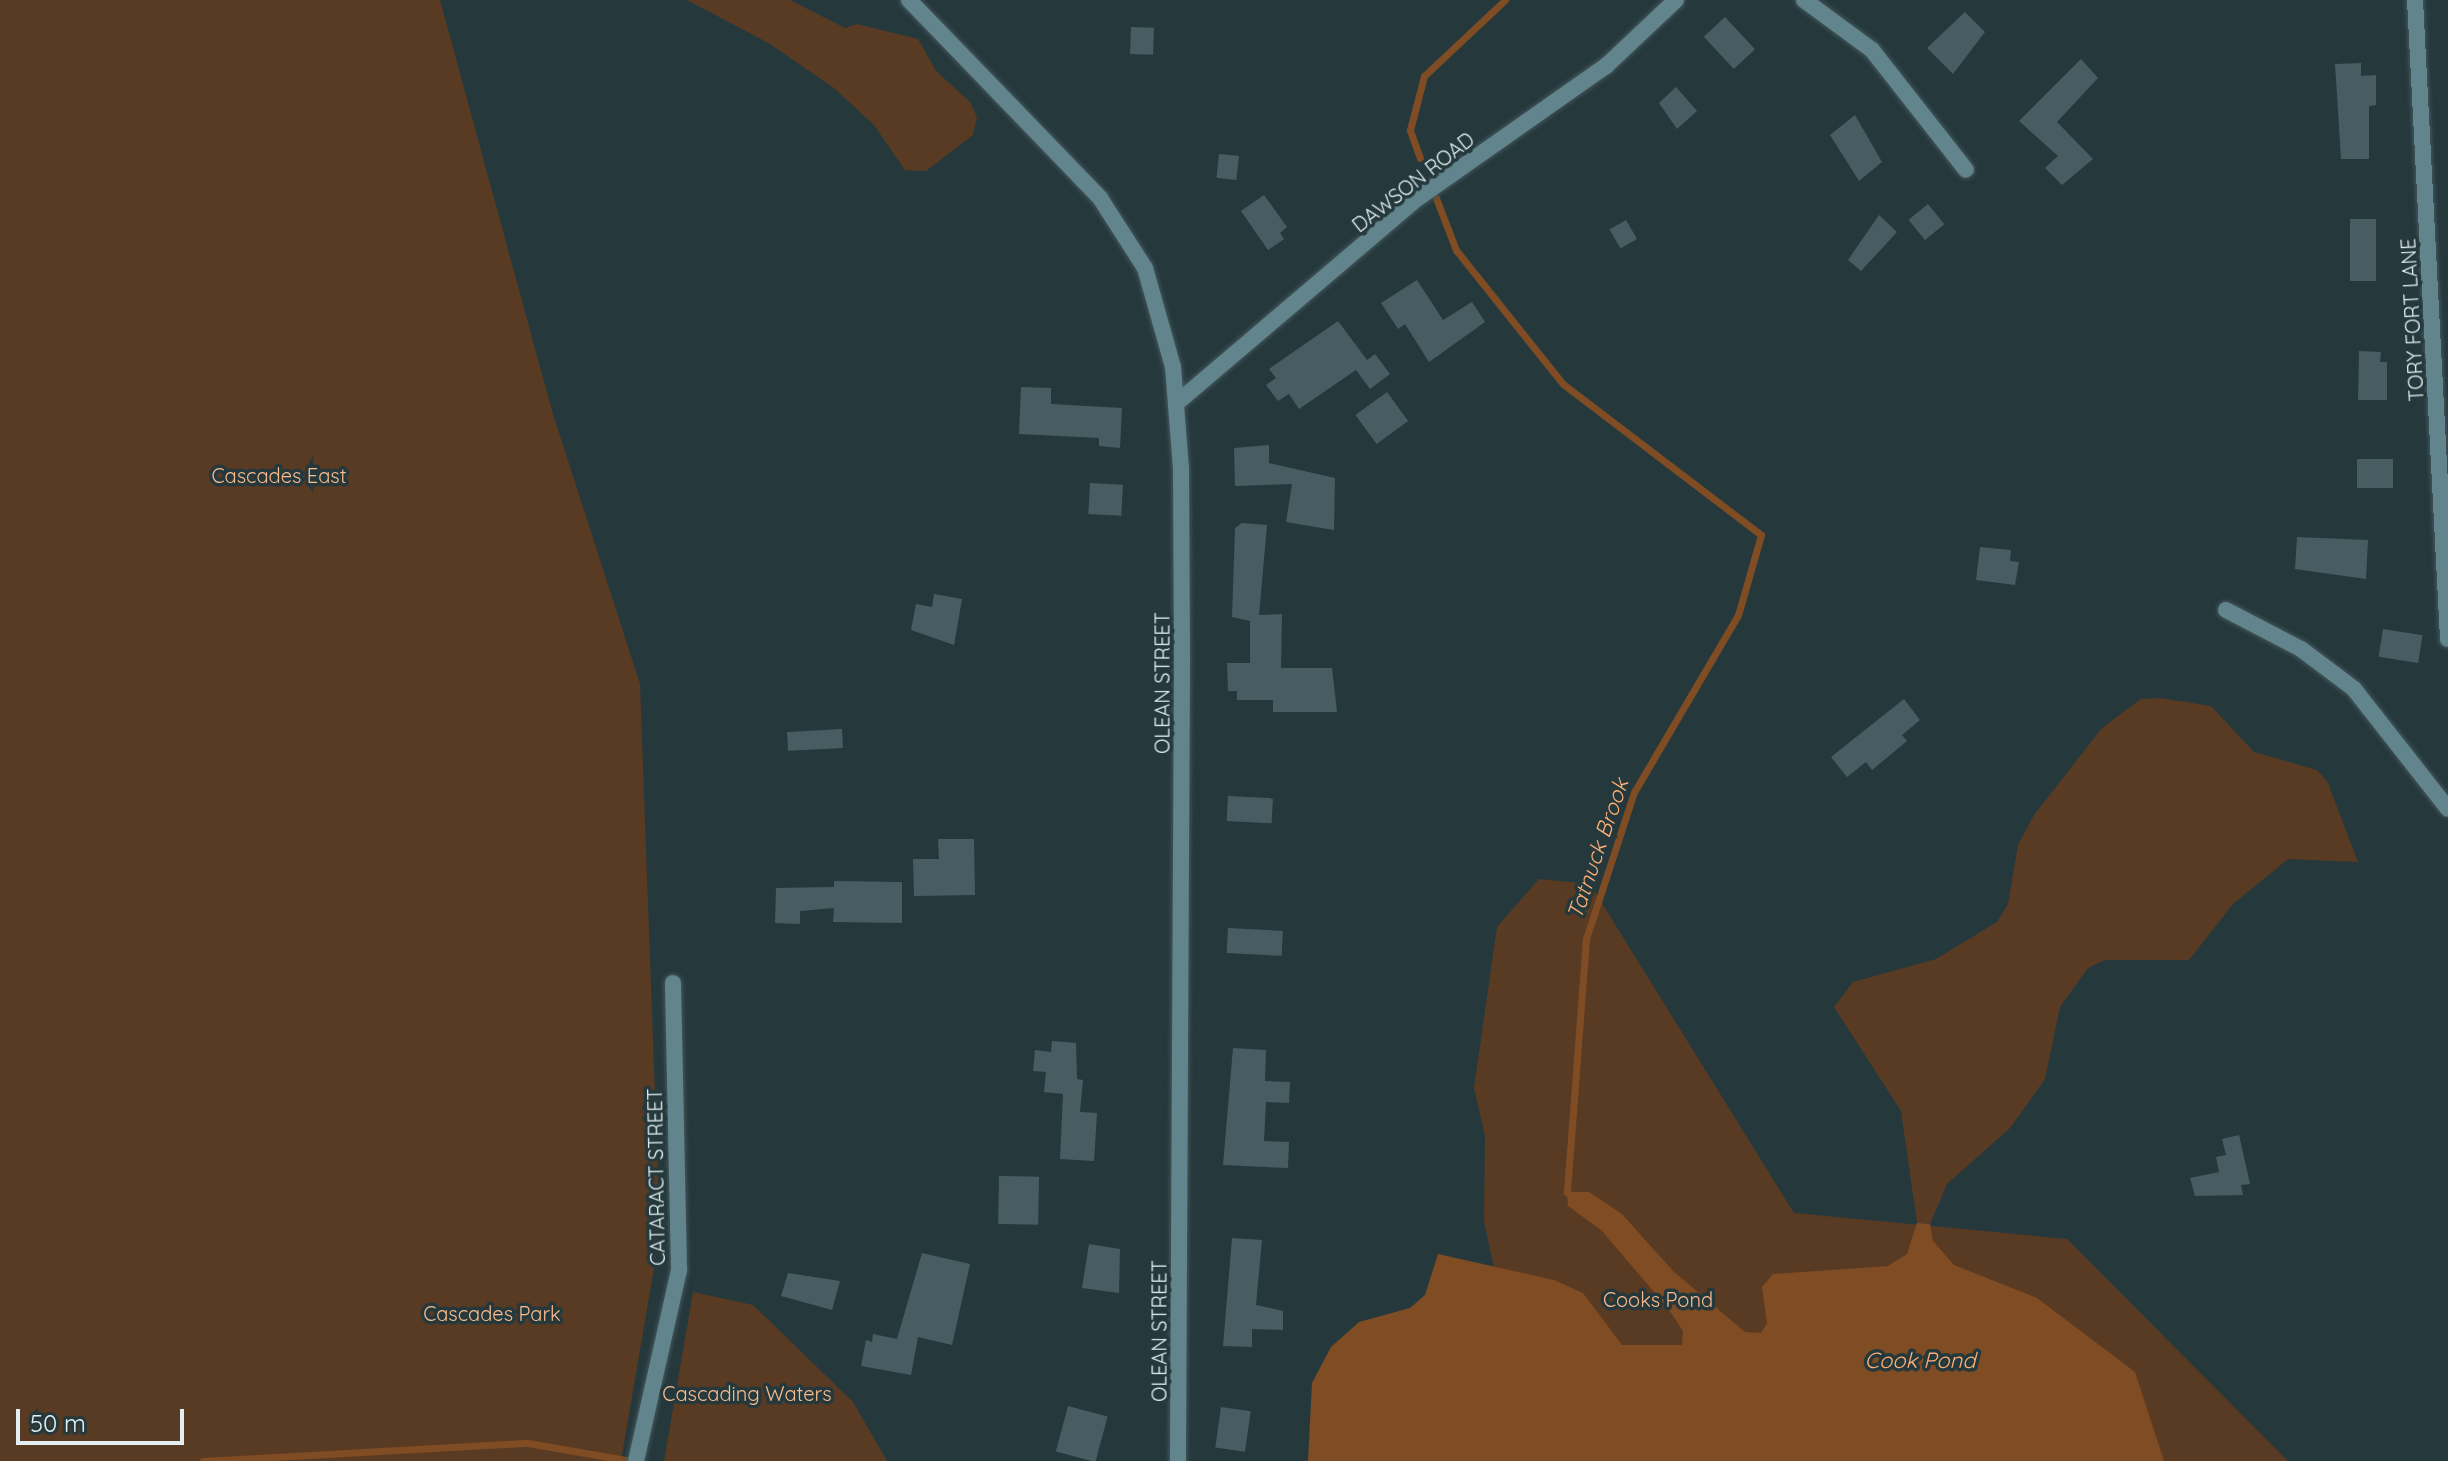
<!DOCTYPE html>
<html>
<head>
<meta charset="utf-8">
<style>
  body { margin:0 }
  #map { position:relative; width:2448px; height:1461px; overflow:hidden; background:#25393d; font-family:Quicksand,sans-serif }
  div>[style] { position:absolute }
  .green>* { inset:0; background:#593a23 }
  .water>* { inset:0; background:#804c23 }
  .stream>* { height:7px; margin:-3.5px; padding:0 3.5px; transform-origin:3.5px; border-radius:3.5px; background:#804c23 }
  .building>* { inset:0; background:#485d62; transform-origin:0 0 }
  .roads { filter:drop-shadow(0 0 2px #43565a) drop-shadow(0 0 2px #43565a) }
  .minor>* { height:16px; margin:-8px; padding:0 8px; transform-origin:8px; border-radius:8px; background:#62848c }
  .tertiary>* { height:16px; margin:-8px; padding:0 8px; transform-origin:8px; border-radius:8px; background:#62848c }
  span { translate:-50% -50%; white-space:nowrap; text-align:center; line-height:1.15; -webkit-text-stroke:7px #25393d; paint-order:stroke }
  .street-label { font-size:20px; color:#e3eff2 }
  .park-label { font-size:20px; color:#fbbb8d }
  .water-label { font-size:22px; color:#feaf75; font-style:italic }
  .scale { position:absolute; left:16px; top:1409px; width:168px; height:36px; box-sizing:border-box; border:4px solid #e3eff2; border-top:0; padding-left:10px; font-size:24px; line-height:28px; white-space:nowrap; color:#e3eff2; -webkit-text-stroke:6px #25393d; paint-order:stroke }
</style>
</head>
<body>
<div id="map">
  <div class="green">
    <div style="clip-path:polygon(0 0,440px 0,552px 411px,640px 684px,660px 1233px,621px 1461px,0 1461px)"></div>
    <div style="clip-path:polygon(687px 0,790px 0,845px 28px,857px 24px,918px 39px,936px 71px,970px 102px,977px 117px,973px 135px,926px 171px,905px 170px,874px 125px,834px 88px,770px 44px)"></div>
    <div style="clip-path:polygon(2160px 698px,2211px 706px,2254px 752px,2317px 770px,2327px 781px,2358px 862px,2288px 859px,2233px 904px,2189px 960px,2105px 960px,2088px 968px,2060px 1007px,2045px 1079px,2010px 1128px,1947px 1184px,1930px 1224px,1917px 1223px,1901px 1111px,1834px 1007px,1853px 982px,1936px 959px,1997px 922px,2008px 904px,2018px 845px,2034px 815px,2102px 728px,2141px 699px)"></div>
    <div style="clip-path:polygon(1539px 879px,1590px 884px,1794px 1213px,2067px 1239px,2288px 1461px,1309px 1461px,1497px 1282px,1484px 1221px,1485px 1136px,1474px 1088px,1497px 927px)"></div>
    <div style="clip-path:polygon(693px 1292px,753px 1305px,853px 1402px,887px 1461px,664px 1461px)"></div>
  </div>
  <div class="water">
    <div style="clip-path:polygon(1567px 1192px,1589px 1192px,1622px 1214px,1673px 1271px,1745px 1332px,1761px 1333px,1767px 1323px,1762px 1287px,1773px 1274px,1888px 1266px,1907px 1254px,1917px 1223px,1930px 1224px,1933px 1241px,1954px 1265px,2037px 1298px,2135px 1372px,2164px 1461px,1308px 1461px,1312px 1383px,1331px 1347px,1359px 1322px,1410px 1308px,1425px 1295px,1438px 1254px,1554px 1280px,1583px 1293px,1622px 1345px,1682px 1345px,1683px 1331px,1667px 1307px,1601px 1230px,1568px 1206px)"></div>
  </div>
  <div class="stream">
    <div style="left:1420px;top:158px;width:30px;rotate:-110deg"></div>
    <div style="left:1410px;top:130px;width:56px;rotate:-75.5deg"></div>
    <div style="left:1424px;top:76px;width:111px;rotate:-43.2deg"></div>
    <div style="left:1436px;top:198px;width:56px;rotate:69deg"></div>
    <div style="left:1456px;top:250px;width:171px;rotate:51.4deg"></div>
    <div style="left:1563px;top:384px;width:249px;rotate:37.3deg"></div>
    <div style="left:1761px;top:535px;width:83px;rotate:106deg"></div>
    <div style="left:1738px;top:615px;width:205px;rotate:120.4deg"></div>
    <div style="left:1634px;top:792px;width:155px;rotate:108.1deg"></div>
    <div style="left:1586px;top:939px;width:254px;rotate:94.3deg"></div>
    <div style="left:1567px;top:1192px;width:8px;rotate:40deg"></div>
    <div style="left:203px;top:1461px;width:325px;rotate:-3.2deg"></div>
    <div style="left:528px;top:1443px;width:105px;rotate:9.9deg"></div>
  </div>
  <div class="building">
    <div style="clip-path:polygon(1965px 12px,1985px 32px,1953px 74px,1927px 48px)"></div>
    <div style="left:1725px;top:17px;width:44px;height:29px;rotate:47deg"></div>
    <div style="left:1131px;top:27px;width:23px;height:27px;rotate:2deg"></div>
    <div style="clip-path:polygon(2081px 59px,2098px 78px,2057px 122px,2093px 159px,2062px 185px,2045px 168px,2058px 156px,2019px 121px)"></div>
    <div style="clip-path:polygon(2361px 63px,2361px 76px,2376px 75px,2376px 105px,2369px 106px,2369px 159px,2341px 159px,2335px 64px)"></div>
    <div style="clip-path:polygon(1676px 87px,1697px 111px,1677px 129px,1659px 103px)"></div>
    <div style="clip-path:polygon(1855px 115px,1882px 162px,1859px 181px,1830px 135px)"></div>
    <div style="left:1219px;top:154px;width:20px;height:24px;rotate:6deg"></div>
    <div style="clip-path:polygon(1264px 195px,1287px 227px,1280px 233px,1284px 239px,1268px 250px,1241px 211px)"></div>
    <div style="left:1928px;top:204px;width:26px;height:25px;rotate:51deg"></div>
    <div style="clip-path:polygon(1879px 215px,1897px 232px,1861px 271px,1848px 260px)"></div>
    <div style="left:2350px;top:219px;width:26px;height:62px"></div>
    <div style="left:1626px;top:220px;width:22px;height:19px;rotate:60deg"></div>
    <div style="clip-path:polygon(1417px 280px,1443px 320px,1472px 302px,1485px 322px,1429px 362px,1405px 324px,1398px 329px,1381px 303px)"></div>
    <div style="clip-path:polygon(1338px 321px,1367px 360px,1375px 354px,1390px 374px,1370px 389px,1356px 370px,1299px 409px,1289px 394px,1278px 401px,1266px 385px,1276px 378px,1269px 369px)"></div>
    <div style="clip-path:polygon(2359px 351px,2381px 352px,2380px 362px,2387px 362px,2387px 400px,2358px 400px)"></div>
    <div style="clip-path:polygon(1021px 387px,1051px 388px,1051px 404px,1122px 408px,1120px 448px,1099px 446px,1099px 438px,1019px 434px)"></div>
    <div style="left:1387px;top:392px;width:36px;height:39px;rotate:54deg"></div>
    <div style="clip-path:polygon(1269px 445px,1269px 463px,1335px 478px,1334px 530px,1286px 522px,1292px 484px,1235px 486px,1234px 448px)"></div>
    <div style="left:2357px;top:459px;width:36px;height:29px"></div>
    <div style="left:1090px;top:483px;width:33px;height:31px;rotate:3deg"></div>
    <div style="clip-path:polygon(1242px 523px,1267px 525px,1259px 615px,1282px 614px,1281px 668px,1332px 668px,1337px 712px,1273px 712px,1273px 700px,1237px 700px,1237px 691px,1228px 691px,1227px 663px,1250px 663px,1250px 621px,1232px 617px,1235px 528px)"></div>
    <div style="clip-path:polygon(2297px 537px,2368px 540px,2366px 579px,2295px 569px)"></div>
    <div style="clip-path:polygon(1980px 547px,2011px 550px,2010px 561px,2019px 562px,2015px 585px,1976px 580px)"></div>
    <div style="clip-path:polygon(934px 594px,962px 599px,954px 645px,911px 630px,916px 604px,932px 607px)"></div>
    <div style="left:2383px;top:629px;width:40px;height:28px;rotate:9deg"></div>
    <div style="clip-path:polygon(1904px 699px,1920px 720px,1902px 735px,1907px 741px,1872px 770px,1866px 762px,1847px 777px,1831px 757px)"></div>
    <div style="left:842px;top:729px;width:19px;height:55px;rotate:87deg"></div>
    <div style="left:1228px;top:796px;width:45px;height:25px;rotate:3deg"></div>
    <div style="clip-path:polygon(938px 839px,974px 839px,975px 895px,914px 896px,913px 859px,939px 859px)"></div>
    <div style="clip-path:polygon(834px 881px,902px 882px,902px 923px,833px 922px,834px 908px,800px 911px,800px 924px,775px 923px,776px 888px,834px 887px)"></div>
    <div style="left:1228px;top:928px;width:55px;height:25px;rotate:3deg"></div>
    <div style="clip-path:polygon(1052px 1041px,1076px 1043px,1077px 1079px,1083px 1080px,1080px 1112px,1097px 1113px,1094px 1161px,1060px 1159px,1063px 1094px,1044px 1092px,1046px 1072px,1033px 1071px,1035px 1050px,1051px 1052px)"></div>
    <div style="clip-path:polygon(1233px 1048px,1266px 1050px,1265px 1081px,1290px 1082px,1289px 1103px,1266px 1102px,1264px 1141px,1289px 1142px,1288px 1168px,1223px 1165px)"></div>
    <div style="clip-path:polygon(2239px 1135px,2250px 1184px,2241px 1185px,2243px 1195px,2195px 1196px,2190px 1178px,2219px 1172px,2216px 1157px,2226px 1155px,2222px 1139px)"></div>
    <div style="left:999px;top:1176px;width:40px;height:48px;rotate:1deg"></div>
    <div style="clip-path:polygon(1232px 1238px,1262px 1240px,1256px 1305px,1283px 1311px,1283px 1330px,1252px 1329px,1252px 1347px,1223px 1346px)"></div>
    <div style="clip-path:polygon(1089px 1244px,1120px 1249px,1119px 1293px,1082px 1288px)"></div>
    <div style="clip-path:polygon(922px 1253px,970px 1264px,952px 1345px,918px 1337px,911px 1375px,861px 1366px,866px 1340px,872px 1342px,873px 1334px,897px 1339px)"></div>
    <div style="clip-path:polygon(788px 1273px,840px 1281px,832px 1310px,781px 1296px)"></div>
    <div style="left:1068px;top:1406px;width:41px;height:47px;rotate:15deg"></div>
    <div style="left:1221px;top:1407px;width:30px;height:41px;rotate:8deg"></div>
  </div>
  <div class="roads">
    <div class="minor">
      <div style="left:1804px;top:0;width:84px;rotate:36.3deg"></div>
      <div style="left:1872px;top:50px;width:152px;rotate:51.9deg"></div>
      <div style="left:2415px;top:0;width:640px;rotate:87.04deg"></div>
      <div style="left:1178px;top:402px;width:315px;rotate:-40.4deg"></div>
      <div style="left:1418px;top:198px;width:230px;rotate:-35.1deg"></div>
      <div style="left:1606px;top:66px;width:96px;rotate:-43.3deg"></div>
      <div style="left:2226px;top:610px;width:85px;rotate:27.5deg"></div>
      <div style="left:2301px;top:649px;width:66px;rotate:37deg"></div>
      <div style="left:2354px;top:689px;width:152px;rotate:51.9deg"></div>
      <div style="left:636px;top:1461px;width:196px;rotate:-77.3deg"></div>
      <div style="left:679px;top:1270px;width:287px;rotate:-91.2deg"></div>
    </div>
    <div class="tertiary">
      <div style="left:909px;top:0;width:275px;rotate:46deg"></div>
      <div style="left:1100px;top:198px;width:83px;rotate:57.3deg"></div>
      <div style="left:1145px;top:268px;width:103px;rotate:74.2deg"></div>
      <div style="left:1173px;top:367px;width:101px;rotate:85.5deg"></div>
      <div style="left:1181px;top:468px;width:193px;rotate:89.7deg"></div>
      <div style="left:1182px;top:661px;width:800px;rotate:90.29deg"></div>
    </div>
  </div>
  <div class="street-label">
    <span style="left:1413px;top:182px;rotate:-38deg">DAWSON ROAD</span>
    <span style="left:2412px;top:320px;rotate:-93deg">TORY FORT LANE</span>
    <span style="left:1162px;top:683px;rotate:-90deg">OLEAN STREET</span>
    <span style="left:656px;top:1177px;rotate:-91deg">CATARACT STREET</span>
    <span style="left:1159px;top:1331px;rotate:-90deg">OLEAN STREET</span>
  </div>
  <div class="park-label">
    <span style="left:279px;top:475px">Cascades East</span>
    <span style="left:1658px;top:1299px">Cooks Pond</span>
    <span style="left:492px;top:1313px">Cascades Park</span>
    <span style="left:747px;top:1393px">Cascading Waters</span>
  </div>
  <div class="water-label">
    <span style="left:1598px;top:849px;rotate:-71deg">Tatnuck Brook</span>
    <span style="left:1920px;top:1361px">Cook Pond</span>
  </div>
  <div class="scale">50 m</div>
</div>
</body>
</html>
